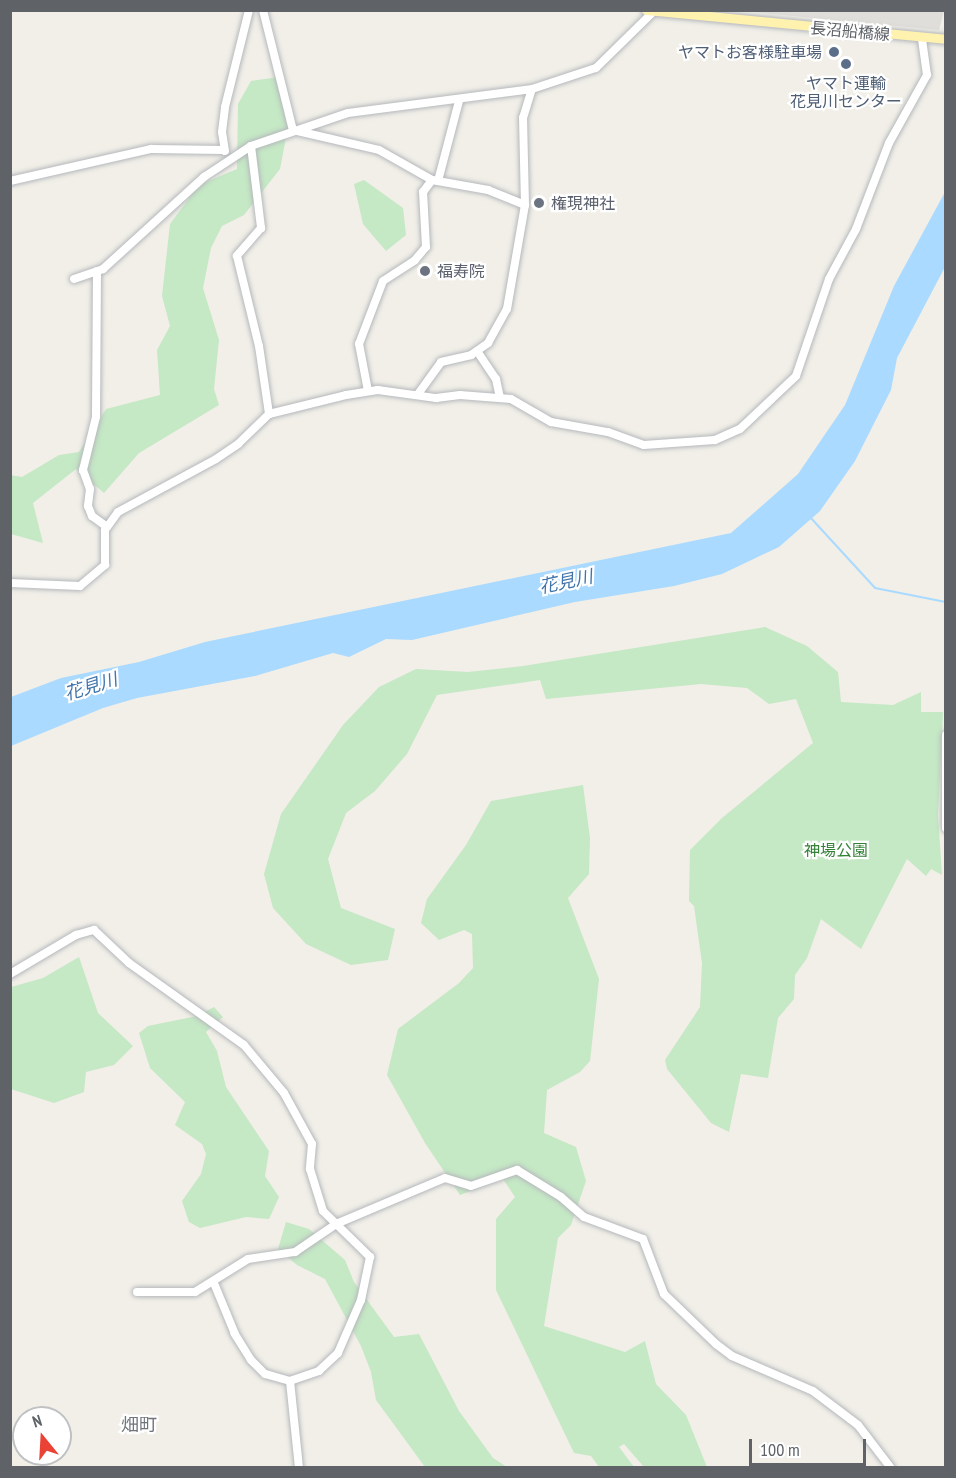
<!DOCTYPE html>
<html>
<head>
<meta charset="utf-8">
<style>
  body { margin:0 }
  #map { position:relative; width:956px; height:1478px; overflow:hidden; background:#f1efe8; font-family:"PT Sans Narrow","Noto Sans JP",sans-serif }
  div>[style] { position:absolute }
  .industrial>* { inset:0; background:#e0deda }
  .green>* { inset:0; background:#c5e8c5 }
  .water>* { inset:0; background:#aadaff }
  .stream>* { height:2px; margin:-1px; padding:0 1px; transform-origin:1px; border-radius:1px; background:#aadaff }
  .roads { filter:drop-shadow(0 0 2px #b5b8bc) drop-shadow(0 0 2px #b5b8bc) }
  .minor>* { height:8px; margin:-4px; padding:0 4px; transform-origin:4px; border-radius:4px; background:#fff }
  .major>* { height:9px; margin:-4.5px; padding:0 4.5px; transform-origin:4.5px; border-radius:4.5px; background:#fff2af }
  .dots>* { width:16px; height:16px; translate:-50% -50%; box-sizing:border-box; border:3px solid #fff; border-radius:50% }
  span { translate:-50% -50%; white-space:nowrap; text-align:center; line-height:1.15; -webkit-text-stroke:4.5px #fff; paint-order:stroke }
  .street-label { font-size:16px; color:#5f6368 }
  .service-label { font-size:16px; color:#4e5e75 }
  .right { translate:-100% -50%; text-align:right }
  .worship-label { font-size:16px; color:#5b616d }
  .left { translate:0 -50%; text-align:left }
  .park-label { font-size:16px; color:#348238 }
  .water-label { font-size:18px; color:#4174aa; font-style:italic }
  .neighbourhood-label { font-size:18px; color:#70757a }
  .frame { position:absolute; inset:0; border:12px solid #5f6368; pointer-events:none }
  .north { position:absolute; left:12px; top:1406px; width:60px; height:60px; box-sizing:border-box; background:#fff; border:2px solid #bfc1c3; border-radius:50%; rotate:342deg; font-size:16px; font-weight:700; line-height:24px; text-align:center; color:#5f6368 }
  .north::after { content:''; display:block; margin:auto; width:21px; height:27px; background:#ea4335; clip-path:polygon(50% 0,100% 100%,50% 72%,0 100%) }
  .scale { position:absolute; left:749px; top:1439px; width:117px; height:27px; box-sizing:border-box; border:3px solid #5f6368; border-top:0; padding-left:8px; font-size:18px; line-height:21px; white-space:nowrap; color:#5f6368; -webkit-text-stroke:4px #fff; paint-order:stroke }
</style>
</head>
<body>
<div id="map">
  <div class="industrial">
    <div style="clip-path:polygon(742px 11px,944px 11px,939px 30px)"></div>
  </div>
  <div class="green">
    <div style="clip-path:polygon(279px 77px,288px 127px,280px 169px,244px 215px,222px 226px,211px 248px,203px 288px,219px 340px,214px 389px,219px 405px,139px 453px,104px 493px,76px 469px,33px 503px,43px 543px,11px 534px,10px 475px,22px 477px,59px 455px,79px 452px,106px 409px,160px 395px,157px 350px,170px 326px,162px 296px,170px 224px,199px 185px,237px 169px,238px 104px,251px 81px)"></div>
    <div style="clip-path:polygon(364px 180px,403px 208px,406px 235px,386px 251px,363px 224px,354px 184px)"></div>
    <div style="clip-path:polygon(765px 627px,807px 646px,838px 672px,841px 702px,893px 705px,921px 692px,921px 712px,943px 712px,938px 815px,942px 875px,931px 869px,926px 876px,907px 859px,861px 949px,821px 919px,807px 958px,795px 975px,794px 999px,778px 1018px,768px 1078px,741px 1074px,729px 1132px,711px 1123px,667px 1069px,665px 1060px,700px 1007px,702px 963px,694px 906px,689px 901px,690px 850px,722px 818px,813px 743px,796px 699px,769px 704px,747px 688px,701px 684px,546px 699px,540px 680px,437px 695px,407px 754px,375px 791px,346px 813px,328px 859px,341px 908px,395px 929px,388px 960px,351px 965px,306px 944px,273px 908px,264px 874px,281px 814px,343px 725px,379px 687px,416px 669px,468px 672px,523px 666px)"></div>
    <div style="clip-path:polygon(583px 785px,590px 838px,589px 874px,568px 898px,599px 979px,590px 1061px,580px 1072px,547px 1090px,544px 1133px,576px 1147px,586px 1181px,571px 1225px,558px 1238px,544px 1326px,625px 1352px,645px 1341px,656px 1384px,686px 1415px,707px 1467px,644px 1467px,624px 1444px,619px 1447px,634px 1467px,599px 1467px,591px 1456px,574px 1453px,496px 1290px,496px 1219px,515px 1197px,503px 1179px,460px 1195px,425px 1143px,387px 1075px,398px 1029px,459px 983px,473px 968px,472px 934px,464px 930px,439px 940px,421px 923px,427px 899px,466px 845px,491px 801px)"></div>
    <div style="clip-path:polygon(79px 957px,98px 1013px,133px 1046px,114px 1065px,86px 1072px,84px 1092px,54px 1103px,11px 1089px,11px 987px,43px 978px)"></div>
    <div style="clip-path:polygon(214px 1007px,223px 1017px,206px 1032px,217px 1051px,226px 1087px,269px 1151px,265px 1176px,279px 1197px,269px 1219px,246px 1217px,200px 1228px,189px 1222px,182px 1201px,201px 1174px,206px 1154px,202px 1144px,175px 1125px,185px 1102px,150px 1068px,139px 1033px,148px 1026px,197px 1016px)"></div>
    <div style="clip-path:polygon(286px 1222px,309px 1229px,345px 1260px,354px 1282px,394px 1337px,419px 1334px,459px 1411px,493px 1458px,507px 1467px,425px 1467px,376px 1400px,371px 1372px,361px 1346px,325px 1279px,297px 1265px,278px 1249px)"></div>
  </div>
  <div class="water">
    <div style="clip-path:polygon(945px 192px,945px 267px,897px 358px,891px 390px,855px 461px,820px 511px,779px 547px,722px 574px,674px 586px,575px 602px,412px 640px,386px 639px,349px 657px,333px 653px,255px 676px,137px 698px,103px 708px,11px 746px,11px 697px,61px 678px,139px 662px,205px 642px,731px 533px,798px 474px,845px 405px,894px 286px)"></div>
  </div>
  <div class="stream">
    <div style="left:810px;top:517px;width:96px;rotate:47.5deg"></div>
    <div style="left:875px;top:588px;width:72px;rotate:11.2deg"></div>
  </div>
  <div class="roads">
    <div class="minor">
      <div style="left:263px;top:10px;width:124px;rotate:76deg"></div>
      <div style="left:293px;top:130px;width:88px;rotate:13.1deg"></div>
      <div style="left:379px;top:150px;width:61px;rotate:29.5deg"></div>
      <div style="left:251px;top:146px;width:83px;rotate:83deg"></div>
      <div style="left:261px;top:228px;width:37px;rotate:131deg"></div>
      <div style="left:237px;top:256px;width:93px;rotate:76.3deg"></div>
      <div style="left:259px;top:346px;width:69px;rotate:81.6deg"></div>
      <div style="left:225px;top:151px;width:19px;rotate:-99deg"></div>
      <div style="left:222px;top:132px;width:25px;rotate:-83deg"></div>
      <div style="left:225px;top:107px;width:100px;rotate:-76.1deg"></div>
      <div style="left:10px;top:181px;width:145px;rotate:-12.8deg"></div>
      <div style="left:151px;top:149px;width:72px;rotate:0.8deg"></div>
      <div style="left:438px;top:181px;width:83px;rotate:-75.3deg"></div>
      <div style="left:97px;top:271px;width:146px;rotate:90.4deg"></div>
      <div style="left:96px;top:417px;width:55px;rotate:103.8deg"></div>
      <div style="left:83px;top:470px;width:20px;rotate:70deg"></div>
      <div style="left:90px;top:489px;width:17px;rotate:97deg"></div>
      <div style="left:88px;top:506px;width:11px;rotate:68deg"></div>
      <div style="left:92px;top:516px;width:17px;rotate:36deg"></div>
      <div style="left:74px;top:279px;width:31px;rotate:-19deg"></div>
      <div style="left:103px;top:269px;width:137px;rotate:-42.3deg"></div>
      <div style="left:204px;top:177px;width:56px;rotate:-33.4deg"></div>
      <div style="left:251px;top:146px;width:102px;rotate:-18.8deg"></div>
      <div style="left:348px;top:113px;width:186px;rotate:-7.4deg"></div>
      <div style="left:477px;top:351px;width:34px;rotate:56deg"></div>
      <div style="left:496px;top:379px;width:19px;rotate:78deg"></div>
      <div style="left:368px;top:391px;width:48px;rotate:-100.8deg"></div>
      <div style="left:359px;top:344px;width:67px;rotate:-69.1deg"></div>
      <div style="left:383px;top:281px;width:38px;rotate:-33deg"></div>
      <div style="left:415px;top:260px;width:17px;rotate:-50deg"></div>
      <div style="left:426px;top:247px;width:55px;rotate:-93.1deg"></div>
      <div style="left:423px;top:192px;width:15px;rotate:-53deg"></div>
      <div style="left:432px;top:180px;width:57px;rotate:10.1deg"></div>
      <div style="left:488px;top:190px;width:40px;rotate:22deg"></div>
      <div style="left:418px;top:394px;width:39px;rotate:-54deg"></div>
      <div style="left:441px;top:362px;width:31px;rotate:-13deg"></div>
      <div style="left:471px;top:355px;width:21px;rotate:-35deg"></div>
      <div style="left:488px;top:343px;width:39px;rotate:-61deg"></div>
      <div style="left:507px;top:309px;width:106px;rotate:-80.2deg"></div>
      <div style="left:525px;top:205px;width:87px;rotate:-91.3deg"></div>
      <div style="left:523px;top:118px;width:30px;rotate:-73deg"></div>
      <div style="left:532px;top:89px;width:67px;rotate:-18.2deg"></div>
      <div style="left:596px;top:68px;width:83px;rotate:-44.5deg"></div>
      <div style="left:10px;top:583px;width:70px;rotate:2.5deg"></div>
      <div style="left:80px;top:586px;width:33px;rotate:-40deg"></div>
      <div style="left:105px;top:565px;width:35px;rotate:-90deg"></div>
      <div style="left:105px;top:530px;width:22px;rotate:-54deg"></div>
      <div style="left:118px;top:512px;width:111px;rotate:-28.4deg"></div>
      <div style="left:216px;top:459px;width:27px;rotate:-34deg"></div>
      <div style="left:238px;top:444px;width:43px;rotate:-44.1deg"></div>
      <div style="left:269px;top:414px;width:79px;rotate:-13.9deg"></div>
      <div style="left:346px;top:395px;width:32px;rotate:-9deg"></div>
      <div style="left:378px;top:390px;width:59px;rotate:7.9deg"></div>
      <div style="left:436px;top:398px;width:24px;rotate:-7deg"></div>
      <div style="left:460px;top:395px;width:51px;rotate:4.5deg"></div>
      <div style="left:511px;top:399px;width:46px;rotate:29.9deg"></div>
      <div style="left:551px;top:422px;width:58px;rotate:10deg"></div>
      <div style="left:608px;top:432px;width:38px;rotate:20deg"></div>
      <div style="left:644px;top:445px;width:71px;rotate:-4deg"></div>
      <div style="left:715px;top:440px;width:27px;rotate:-24deg"></div>
      <div style="left:740px;top:429px;width:77px;rotate:-43.4deg"></div>
      <div style="left:796px;top:376px;width:102px;rotate:-71.2deg"></div>
      <div style="left:829px;top:279px;width:57px;rotate:-61.6deg"></div>
      <div style="left:856px;top:229px;width:92px;rotate:-69deg"></div>
      <div style="left:889px;top:143px;width:78px;rotate:-60.8deg"></div>
      <div style="left:927px;top:75px;width:37px;rotate:-98deg"></div>
      <div style="left:946px;top:735px;width:93px;rotate:90deg"></div>
      <div style="left:10px;top:974px;width:77px;rotate:-30.6deg"></div>
      <div style="left:76px;top:935px;width:19px;rotate:-16deg"></div>
      <div style="left:94px;top:930px;width:48px;rotate:43.3deg"></div>
      <div style="left:129px;top:963px;width:141px;rotate:35.5deg"></div>
      <div style="left:244px;top:1045px;width:62px;rotate:50.2deg"></div>
      <div style="left:284px;top:1093px;width:58px;rotate:61.2deg"></div>
      <div style="left:312px;top:1144px;width:25px;rotate:95deg"></div>
      <div style="left:310px;top:1169px;width:44px;rotate:72.8deg"></div>
      <div style="left:323px;top:1211px;width:66px;rotate:44.4deg"></div>
      <div style="left:370px;top:1257px;width:44px;rotate:101.8deg"></div>
      <div style="left:361px;top:1300px;width:58px;rotate:113.5deg"></div>
      <div style="left:338px;top:1353px;width:26px;rotate:137deg"></div>
      <div style="left:319px;top:1371px;width:31px;rotate:161deg"></div>
      <div style="left:290px;top:1381px;width:26px;rotate:-164deg"></div>
      <div style="left:265px;top:1374px;width:20px;rotate:-135deg"></div>
      <div style="left:251px;top:1360px;width:31px;rotate:-122deg"></div>
      <div style="left:235px;top:1334px;width:55px;rotate:-112.4deg"></div>
      <div style="left:137px;top:1292px;width:58px"></div>
      <div style="left:195px;top:1292px;width:62px;rotate:-31.9deg"></div>
      <div style="left:248px;top:1259px;width:48px;rotate:-8.5deg"></div>
      <div style="left:295px;top:1252px;width:50px;rotate:-34.3deg"></div>
      <div style="left:336px;top:1224px;width:118px;rotate:-22.9deg"></div>
      <div style="left:445px;top:1178px;width:27px;rotate:17deg"></div>
      <div style="left:471px;top:1186px;width:49px;rotate:-19.2deg"></div>
      <div style="left:517px;top:1170px;width:52px;rotate:31.5deg"></div>
      <div style="left:561px;top:1197px;width:30px;rotate:41deg"></div>
      <div style="left:584px;top:1217px;width:63px;rotate:20.4deg"></div>
      <div style="left:643px;top:1239px;width:59px;rotate:69.1deg"></div>
      <div style="left:664px;top:1294px;width:72px;rotate:43.9deg"></div>
      <div style="left:716px;top:1344px;width:20px;rotate:37deg"></div>
      <div style="left:732px;top:1356px;width:88px;rotate:23.4deg"></div>
      <div style="left:813px;top:1391px;width:56px;rotate:37.1deg"></div>
      <div style="left:858px;top:1425px;width:54px;rotate:52.5deg"></div>
      <div style="left:290px;top:1381px;width:87px;rotate:84.1deg"></div>
    </div>
    <div class="major">
      <div style="left:646px;top:10px;width:301px;rotate:5.5deg"></div>
    </div>
  </div>
  <div class="dots">
    <div style="left:834px;top:52px;background:#5c6f8a"></div>
    <div style="left:846px;top:64px;background:#5c6f8a"></div>
    <div style="left:539px;top:203px;background:#6b7280"></div>
    <div style="left:425px;top:271px;background:#6b7280"></div>
  </div>
  <div class="street-label">
    <span style="left:850px;top:31px;rotate:5deg">長沼船橋線</span>
  </div>
  <div class="service-label">
    <span class="right" style="left:822px;top:52px">ヤマトお客様駐車場</span>
    <span style="left:846px;top:92px">ヤマト運輸<br>花見川センター</span>
  </div>
  <div class="worship-label">
    <span class="left" style="left:551px;top:203px">権現神社</span>
    <span class="left" style="left:437px;top:271px">福寿院</span>
  </div>
  <div class="park-label">
    <span style="left:836px;top:850px">神場公園</span>
  </div>
  <div class="water-label">
    <span style="left:566px;top:582px;rotate:-12deg">花見川</span>
    <span style="left:91px;top:687px;rotate:-17deg">花見川</span>
  </div>
  <div class="neighbourhood-label">
    <span style="left:139px;top:1425px">畑町</span>
  </div>
  <div class="frame"></div>
  <div class="north">N</div>
  <div class="scale">100 m</div>
</div>
</body>
</html>
